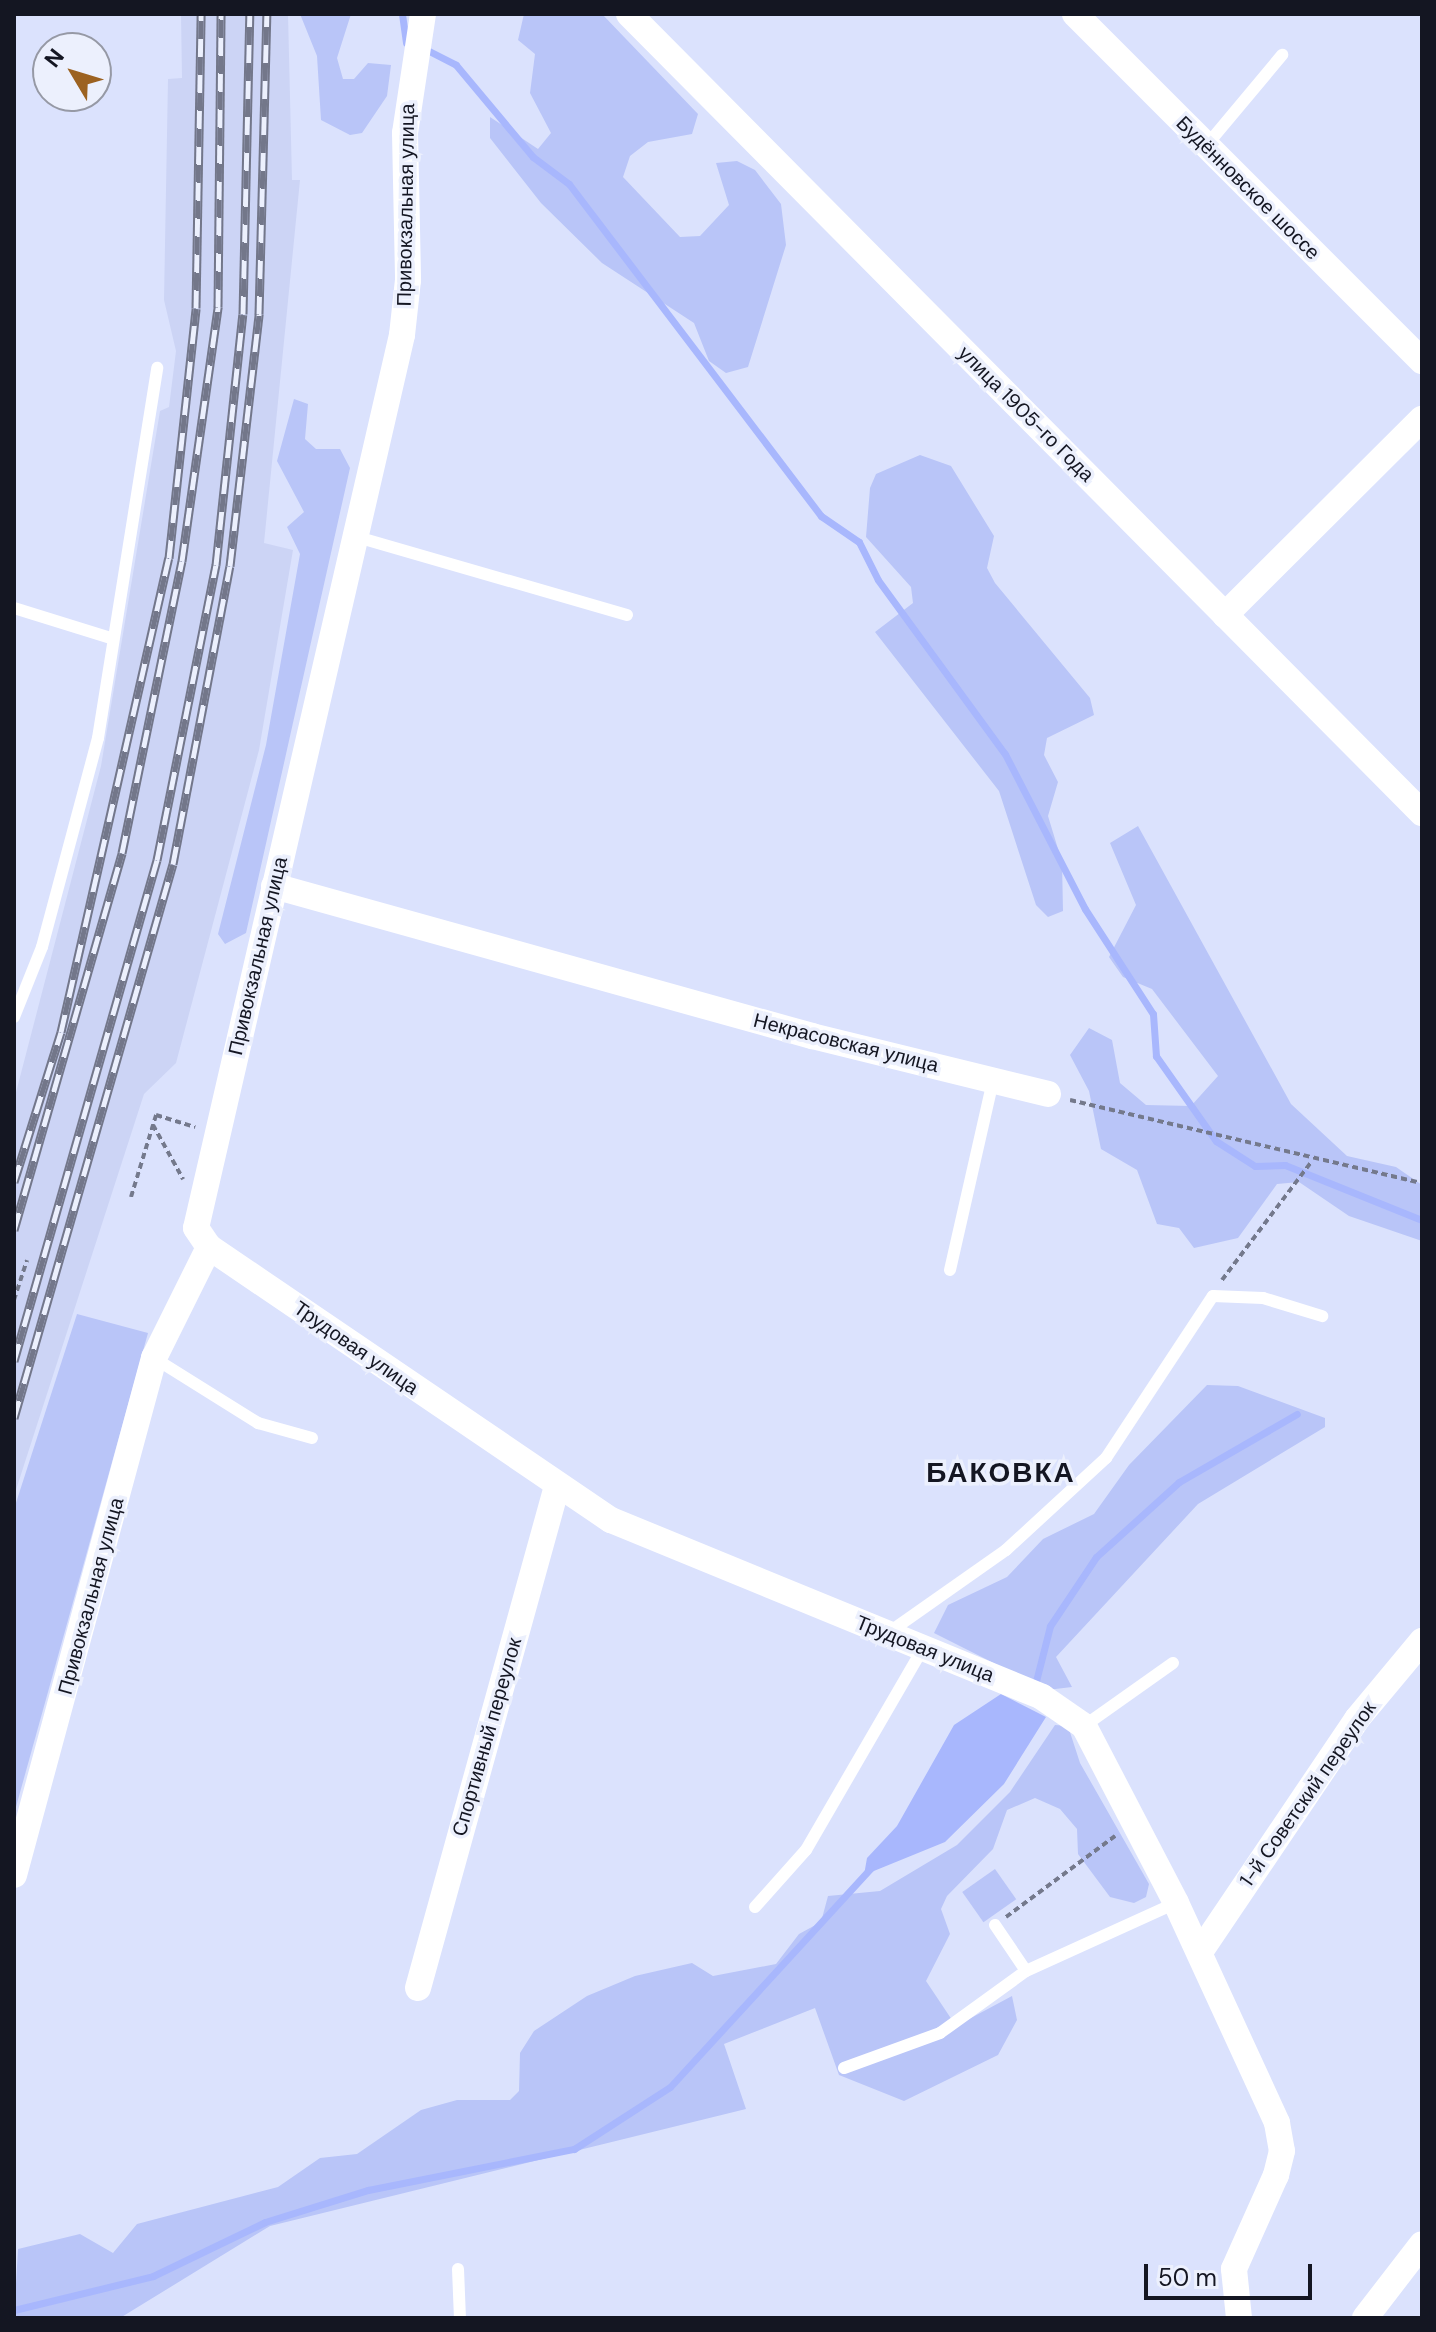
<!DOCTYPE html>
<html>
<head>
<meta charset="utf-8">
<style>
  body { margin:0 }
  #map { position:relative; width:1436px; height:2332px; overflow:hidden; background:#dbe2fd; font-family:"DM Sans",sans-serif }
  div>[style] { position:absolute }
  .built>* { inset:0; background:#ccd4f5 }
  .green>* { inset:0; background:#b9c5f8; transform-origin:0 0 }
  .water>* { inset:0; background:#a8b7fd }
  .stream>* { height:7px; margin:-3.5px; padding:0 3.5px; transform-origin:3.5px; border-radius:3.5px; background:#a8b7fd }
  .path>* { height:4px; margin-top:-2px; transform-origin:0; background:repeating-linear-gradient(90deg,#74798c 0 6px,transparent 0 10px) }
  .lane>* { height:12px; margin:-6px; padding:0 6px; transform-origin:6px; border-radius:6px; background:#fff }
  .street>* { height:26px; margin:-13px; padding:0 13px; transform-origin:13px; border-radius:13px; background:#fff }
  .rail>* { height:9px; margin-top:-4.5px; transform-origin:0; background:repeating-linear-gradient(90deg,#ecf0fd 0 18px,#73778a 0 36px); box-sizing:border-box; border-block:2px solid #73778a }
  span { translate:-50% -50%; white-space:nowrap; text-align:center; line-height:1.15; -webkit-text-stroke:7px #ecf0fd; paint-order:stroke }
  .street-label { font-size:20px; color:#141622 }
  .district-label { font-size:28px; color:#141622; font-weight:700; letter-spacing:2px }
  .frame { position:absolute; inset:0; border:16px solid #141622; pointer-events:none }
  .north { position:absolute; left:32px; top:32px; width:80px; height:80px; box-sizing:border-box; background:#ecf0fd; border:2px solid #9699a5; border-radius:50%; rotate:308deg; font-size:22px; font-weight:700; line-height:32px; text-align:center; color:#141622 }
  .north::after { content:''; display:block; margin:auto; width:28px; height:36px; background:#9c6221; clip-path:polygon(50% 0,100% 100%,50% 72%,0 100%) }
  .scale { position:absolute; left:1144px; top:2264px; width:168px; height:36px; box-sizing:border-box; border:4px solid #141622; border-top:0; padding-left:10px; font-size:24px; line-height:28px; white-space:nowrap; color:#141622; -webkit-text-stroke:6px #ecf0fd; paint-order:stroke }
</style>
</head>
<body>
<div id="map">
  <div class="built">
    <div style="clip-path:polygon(181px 14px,288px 14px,292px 180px,300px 180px,264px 543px,293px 550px,259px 750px,176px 1063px,144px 1094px,14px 1496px,14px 1100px,101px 766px,160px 411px,169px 407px,176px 351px,164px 300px,168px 79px,182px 78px)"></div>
  </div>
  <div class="green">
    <div style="clip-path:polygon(300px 14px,351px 14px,337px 58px,343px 79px,354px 79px,368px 63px,391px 65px,387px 96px,362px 133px,350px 135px,321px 120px,317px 56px)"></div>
    <div style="clip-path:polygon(524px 14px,602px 14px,698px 114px,692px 134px,648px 142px,630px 156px,623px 177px,680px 237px,700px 236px,729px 205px,716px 163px,737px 161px,755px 170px,781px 204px,786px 245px,748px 367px,726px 373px,709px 361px,694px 323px,602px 263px,541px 203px,490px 138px,490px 117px,538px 149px,551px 133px,530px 93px,535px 54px,518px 40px)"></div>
    <div style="clip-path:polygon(294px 399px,308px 404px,305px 439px,316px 449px,340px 449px,350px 468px,246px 933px,225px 944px,218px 934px,266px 745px,300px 554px,287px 527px,304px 512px,277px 461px)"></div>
    <div style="clip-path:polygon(920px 455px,951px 466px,994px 536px,987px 568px,995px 583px,1090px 698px,1094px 715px,1047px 738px,1044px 755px,1058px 782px,1048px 816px,1062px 862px,1063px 911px,1048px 917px,1036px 905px,999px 791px,875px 632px,913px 603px,911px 587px,866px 537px,870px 488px,876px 474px)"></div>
    <div style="clip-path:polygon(1138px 826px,1291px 1104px,1347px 1156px,1396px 1167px,1422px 1185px,1422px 1241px,1349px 1216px,1299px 1182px,1277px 1184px,1238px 1238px,1194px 1248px,1179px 1228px,1157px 1224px,1137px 1170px,1101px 1149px,1089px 1091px,1070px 1055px,1089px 1028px,1112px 1040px,1120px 1083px,1146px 1105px,1191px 1106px,1218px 1076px,1152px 989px,1123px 977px,1109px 957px,1136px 905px,1110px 843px)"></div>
    <div style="clip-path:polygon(77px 1314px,148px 1333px,14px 1814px,14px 1509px)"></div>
    <div style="clip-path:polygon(1207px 1385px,1238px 1386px,1325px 1418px,1325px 1427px,1198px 1504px,1056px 1657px,1072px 1687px,1047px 1690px,934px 1633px,948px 1605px,1007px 1577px,1043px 1539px,1094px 1514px,1129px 1465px)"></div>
    <div style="clip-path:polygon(1055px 1725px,1068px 1726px,1080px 1763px,1149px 1884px,1146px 1897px,1134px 1903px,1110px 1897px,1078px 1854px,1077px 1829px,1060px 1809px,1035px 1798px,1007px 1810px,993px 1849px,947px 1896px,941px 1909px,950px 1934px,926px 1981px,956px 2026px,1012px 1996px,1017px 2020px,998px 2055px,904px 2101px,839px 2075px,815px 2008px,724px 2044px,746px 2109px,270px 2226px,120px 2318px,14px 2318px,18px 2249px,80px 2234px,113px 2253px,137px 2224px,278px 2187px,320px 2158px,357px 2154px,421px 2110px,457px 2100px,510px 2100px,519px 2091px,520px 2053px,534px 2031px,587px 1996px,635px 1976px,692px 1963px,713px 1976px,776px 1964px,799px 1934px,821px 1922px,828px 1896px,880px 1891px,957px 1845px,1010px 1792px)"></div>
    <div style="left:995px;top:1869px;width:37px;height:40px;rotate:55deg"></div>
  </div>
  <div class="water">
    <div style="clip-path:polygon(1001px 1694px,1046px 1717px,1004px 1784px,945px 1842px,864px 1875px,867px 1858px,897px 1826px,954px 1725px)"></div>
  </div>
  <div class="stream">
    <div style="left:402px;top:14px;width:29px;rotate:82deg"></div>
    <div style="left:429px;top:51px;width:30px;rotate:27deg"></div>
    <div style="left:456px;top:65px;width:120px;rotate:50.1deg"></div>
    <div style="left:533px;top:157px;width:45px;rotate:36.9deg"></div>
    <div style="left:569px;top:184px;width:417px;rotate:52.8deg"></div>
    <div style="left:821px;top:516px;width:46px;rotate:34.4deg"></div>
    <div style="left:859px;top:542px;width:42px;rotate:63.4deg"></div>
    <div style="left:878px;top:580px;width:215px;rotate:53.9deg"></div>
    <div style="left:1005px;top:754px;width:174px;rotate:62.7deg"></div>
    <div style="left:1085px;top:909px;width:125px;rotate:57.1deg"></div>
    <div style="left:1153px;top:1014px;width:42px;rotate:85.9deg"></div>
    <div style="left:1156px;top:1056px;width:104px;rotate:54.8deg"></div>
    <div style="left:1216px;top:1141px;width:46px;rotate:32.7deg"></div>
    <div style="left:1255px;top:1166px;width:30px;rotate:-2deg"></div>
    <div style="left:1285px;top:1165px;width:148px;rotate:21.9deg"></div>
    <div style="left:1035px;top:1685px;width:61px;rotate:-75.7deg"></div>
    <div style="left:1050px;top:1626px;width:83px;rotate:-56.3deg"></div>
    <div style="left:1096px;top:1557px;width:112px;rotate:-42.1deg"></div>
    <div style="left:1179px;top:1482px;width:136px;rotate:-30deg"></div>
    <div style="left:14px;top:2310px;width:143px;rotate:-13.7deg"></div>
    <div style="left:153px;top:2276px;width:124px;rotate:-25.7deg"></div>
    <div style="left:265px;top:2222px;width:108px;rotate:-17.3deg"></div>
    <div style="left:368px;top:2190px;width:210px;rotate:-11.3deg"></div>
    <div style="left:574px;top:2149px;width:114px;rotate:-32.9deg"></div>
    <div style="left:670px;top:2087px;width:297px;rotate:-47.5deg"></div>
  </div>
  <div class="path">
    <div style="left:1070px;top:1100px;width:362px;rotate:13.3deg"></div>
    <div style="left:153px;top:1125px;width:62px;rotate:60.9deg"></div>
    <div style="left:131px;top:1197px;width:86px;rotate:-73deg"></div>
    <div style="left:156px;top:1115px;width:41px;rotate:17.1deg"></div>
    <div style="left:1222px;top:1280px;width:149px;rotate:-52.9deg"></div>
    <div style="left:14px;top:1300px;width:42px;rotate:-72deg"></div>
    <div style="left:1006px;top:1917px;width:136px;rotate:-36.6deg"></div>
  </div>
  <div class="lane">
    <div style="left:1206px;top:146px;width:119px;rotate:-50.1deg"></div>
    <div style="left:357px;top:537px;width:281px;rotate:16.1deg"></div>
    <div style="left:14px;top:608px;width:102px;rotate:17.2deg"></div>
    <div style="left:14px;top:1017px;width:75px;rotate:-68.2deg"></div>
    <div style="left:42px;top:947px;width:216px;rotate:-75deg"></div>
    <div style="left:98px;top:738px;width:375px;rotate:-80.9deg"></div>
    <div style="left:950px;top:1270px;width:194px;rotate:-77.2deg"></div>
    <div style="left:154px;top:1358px;width:123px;rotate:32deg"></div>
    <div style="left:258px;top:1423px;width:56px;rotate:15.5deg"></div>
    <div style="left:888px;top:1633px;width:144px;rotate:-35.1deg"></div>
    <div style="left:1006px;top:1550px;width:136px;rotate:-42.6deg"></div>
    <div style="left:1106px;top:1458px;width:194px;rotate:-56.6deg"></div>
    <div style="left:1213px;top:1296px;width:50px;rotate:2.3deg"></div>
    <div style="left:1263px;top:1298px;width:62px;rotate:17deg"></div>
    <div style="left:1084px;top:1726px;width:109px;rotate:-35.3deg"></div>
    <div style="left:755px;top:1907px;width:76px;rotate:-48.2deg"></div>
    <div style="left:806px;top:1850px;width:233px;rotate:-59.9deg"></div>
    <div style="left:995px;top:1925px;width:55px;rotate:56deg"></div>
    <div style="left:1026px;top:1971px;width:165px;rotate:-24.4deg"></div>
    <div style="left:844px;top:2068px;width:102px;rotate:-20deg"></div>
    <div style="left:940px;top:2033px;width:106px;rotate:-35.8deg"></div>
    <div style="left:458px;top:2269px;width:49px;rotate:87.7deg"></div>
  </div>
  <div class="street">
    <div style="left:423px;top:14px;width:120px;rotate:98.6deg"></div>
    <div style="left:405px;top:133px;width:147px;rotate:88.8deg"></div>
    <div style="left:408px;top:280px;width:55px;rotate:96.2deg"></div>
    <div style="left:402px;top:335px;width:916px;rotate:102.99deg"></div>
    <div style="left:196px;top:1228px;width:23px;rotate:56deg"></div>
    <div style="left:209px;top:1247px;width:486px;rotate:34.2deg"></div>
    <div style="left:611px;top:1520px;width:466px;rotate:22.3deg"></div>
    <div style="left:1042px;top:1697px;width:51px;rotate:34.6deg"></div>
    <div style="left:1084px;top:1726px;width:199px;rotate:62.5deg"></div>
    <div style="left:1176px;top:1903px;width:242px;rotate:65.3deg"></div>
    <div style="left:1277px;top:2123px;width:28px;rotate:80deg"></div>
    <div style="left:1282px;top:2151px;width:25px;rotate:104deg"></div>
    <div style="left:1276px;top:2175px;width:103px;rotate:114.1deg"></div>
    <div style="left:1234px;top:2269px;width:49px;rotate:84.2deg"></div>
    <div style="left:629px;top:14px;width:1126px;rotate:45.22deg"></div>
    <div style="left:1075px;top:14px;width:491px;rotate:45deg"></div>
    <div style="left:1225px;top:615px;width:278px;rotate:-44.9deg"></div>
    <div style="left:274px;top:886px;width:559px;rotate:15.58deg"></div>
    <div style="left:812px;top:1036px;width:243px;rotate:13.8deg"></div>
    <div style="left:14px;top:1875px;width:536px;rotate:-74.85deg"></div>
    <div style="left:154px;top:1358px;width:124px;rotate:-63.6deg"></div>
    <div style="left:1200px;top:1952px;width:281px;rotate:-56deg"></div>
    <div style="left:1357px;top:1719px;width:102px;rotate:-50.2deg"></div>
    <div style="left:418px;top:1988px;width:521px;rotate:-74.52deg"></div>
    <div style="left:1365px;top:2318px;width:93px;rotate:-52.4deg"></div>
  </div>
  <div class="rail">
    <div style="left:14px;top:1182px;width:157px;rotate:-72.6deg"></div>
    <div style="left:61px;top:1032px;width:486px;rotate:-77.2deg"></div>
    <div style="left:169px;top:558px;width:251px;rotate:-83.8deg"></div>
    <div style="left:196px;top:308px;width:294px;rotate:-89deg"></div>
    <div style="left:14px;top:1230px;width:392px;rotate:-74deg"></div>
    <div style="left:122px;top:853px;width:298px;rotate:-78.4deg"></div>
    <div style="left:182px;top:561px;width:257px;rotate:-81.9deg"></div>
    <div style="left:218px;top:307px;width:293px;rotate:-89.4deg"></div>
    <div style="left:14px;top:1361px;width:521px;rotate:-74.07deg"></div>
    <div style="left:157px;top:860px;width:301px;rotate:-78.7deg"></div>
    <div style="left:216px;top:565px;width:252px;rotate:-83.9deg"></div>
    <div style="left:243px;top:314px;width:300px;rotate:-88.7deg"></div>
    <div style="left:14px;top:1418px;width:576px;rotate:-73.99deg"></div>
    <div style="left:173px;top:864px;width:303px;rotate:-79.2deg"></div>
    <div style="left:230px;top:566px;width:254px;rotate:-83.4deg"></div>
    <div style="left:259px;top:314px;width:300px;rotate:-88.5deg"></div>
  </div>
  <div class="street-label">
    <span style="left:1248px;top:188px;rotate:45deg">Будённовское шоссе</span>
    <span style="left:406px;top:205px;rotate:-89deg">Привокзальная улица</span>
    <span style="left:1026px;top:414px;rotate:45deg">улица 1905-го Года</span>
    <span style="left:258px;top:956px;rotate:-77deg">Привокзальная улица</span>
    <span style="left:846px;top:1043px;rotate:14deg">Некрасовская улица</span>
    <span style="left:356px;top:1348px;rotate:35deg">Трудовая улица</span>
    <span style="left:91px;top:1596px;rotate:-75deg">Привокзальная улица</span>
    <span style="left:925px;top:1649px;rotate:22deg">Трудовая улица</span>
    <span style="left:487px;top:1737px;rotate:-74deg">Спортивный переулок</span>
    <span style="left:1308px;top:1794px;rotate:-55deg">1-й Советский переулок</span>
  </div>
  <div class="district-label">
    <span style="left:1001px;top:1473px">БАКОВКА</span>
  </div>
  <div class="frame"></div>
  <div class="north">N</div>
  <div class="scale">50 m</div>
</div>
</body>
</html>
